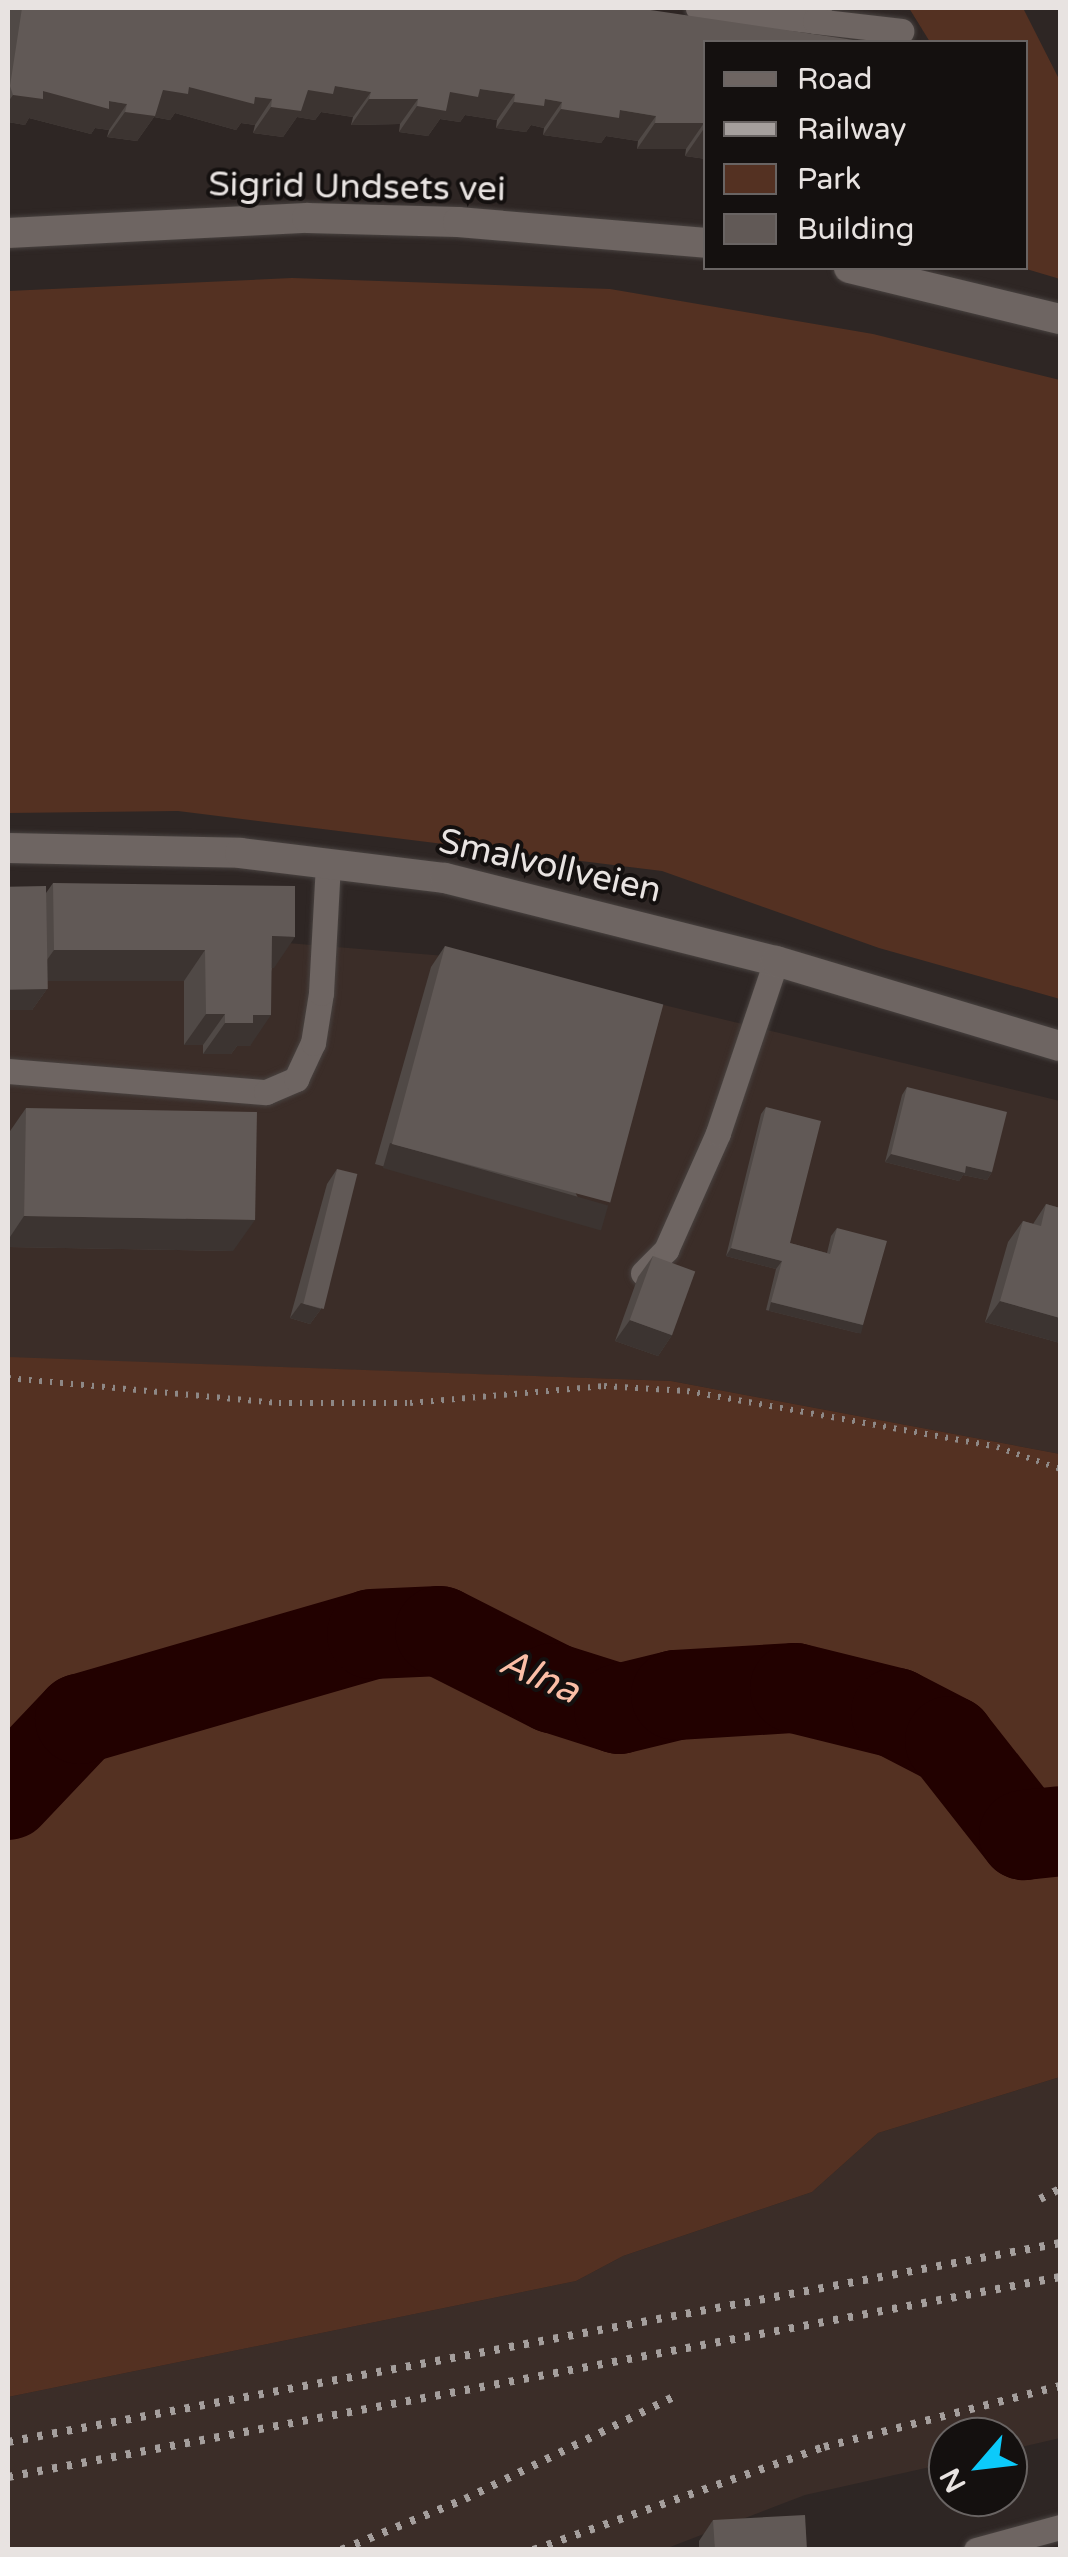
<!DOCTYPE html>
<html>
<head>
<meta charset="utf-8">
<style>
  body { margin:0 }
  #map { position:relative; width:1068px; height:2557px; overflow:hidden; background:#2e2624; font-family:"Varela Round",sans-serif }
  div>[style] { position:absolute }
  .built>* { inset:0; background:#3b2d28 }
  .green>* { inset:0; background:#543122 }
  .river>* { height:90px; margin:-45px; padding:0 45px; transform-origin:45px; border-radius:45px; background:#220100 }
  .path>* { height:6px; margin-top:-3px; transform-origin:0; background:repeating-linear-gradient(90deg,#8e8886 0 2.5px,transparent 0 10.5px) }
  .roads { filter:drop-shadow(0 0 2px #484240) drop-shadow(0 0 2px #484240) }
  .lane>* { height:25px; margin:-12.5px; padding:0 12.5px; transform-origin:12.5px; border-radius:12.5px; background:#6e6562 }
  .street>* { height:30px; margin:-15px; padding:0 15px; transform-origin:15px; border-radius:15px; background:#6e6562 }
  .secondary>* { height:30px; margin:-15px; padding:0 15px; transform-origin:15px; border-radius:15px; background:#6e6562 }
  .rail>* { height:8px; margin-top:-4px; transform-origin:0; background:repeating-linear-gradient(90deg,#a59f9d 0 5px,transparent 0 15px) }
  .wall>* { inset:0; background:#504946 }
  .shaded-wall>* { inset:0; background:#3c3431; transform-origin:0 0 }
  .building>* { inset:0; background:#615956; transform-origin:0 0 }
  span { translate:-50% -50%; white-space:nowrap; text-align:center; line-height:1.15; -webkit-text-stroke:8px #14100f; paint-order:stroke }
  .street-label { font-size:35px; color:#e8e3e1 }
  .water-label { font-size:38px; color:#fbbea6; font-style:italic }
  .frame { position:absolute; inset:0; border:10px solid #e8e3e1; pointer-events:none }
  .legend { position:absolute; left:703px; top:40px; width:325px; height:230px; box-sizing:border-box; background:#14100f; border:2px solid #696463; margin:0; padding:12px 18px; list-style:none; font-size:30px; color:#e8e3e1 }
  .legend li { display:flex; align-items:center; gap:20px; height:50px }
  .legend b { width:50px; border:2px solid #696463 }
  .north { position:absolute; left:928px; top:2417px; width:100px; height:100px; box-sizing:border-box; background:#14100f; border:2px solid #696463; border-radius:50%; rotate:242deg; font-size:28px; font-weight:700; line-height:40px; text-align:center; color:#e8e3e1 }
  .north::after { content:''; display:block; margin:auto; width:35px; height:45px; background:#0ccafa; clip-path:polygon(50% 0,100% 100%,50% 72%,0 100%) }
</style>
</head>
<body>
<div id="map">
  <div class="built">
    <div style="clip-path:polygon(8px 937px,226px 938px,470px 958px,1060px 1101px,1060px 1454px,671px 1381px,8px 1358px)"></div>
    <div style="clip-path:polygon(1060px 2077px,1060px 2438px,1008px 2450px,1008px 2437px,948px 2437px,948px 2463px,805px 2495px,665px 2549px,8px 2550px,8px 2397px,576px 2281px,623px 2256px,812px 2192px,878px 2133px)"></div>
  </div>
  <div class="green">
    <div style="clip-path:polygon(909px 8px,1023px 8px,1060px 81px,1060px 279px,1023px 268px,1026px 42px,930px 42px)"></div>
    <div style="clip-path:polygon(292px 278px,610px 289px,873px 334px,1060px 380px,1060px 999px,879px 948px,662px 871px,178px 811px,8px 813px,8px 291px)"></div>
    <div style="clip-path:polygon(8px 1357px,671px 1381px,1060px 1454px,1060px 2077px,878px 2133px,812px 2192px,623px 2256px,576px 2281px,8px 2397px)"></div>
  </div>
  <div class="river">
    <div style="left:8px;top:1795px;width:105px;rotate:-46.5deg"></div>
    <div style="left:80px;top:1719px;width:304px;rotate:-16.2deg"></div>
    <div style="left:372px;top:1634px;width:68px;rotate:-2.5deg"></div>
    <div style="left:440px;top:1631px;width:127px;rotate:26.8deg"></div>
    <div style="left:553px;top:1688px;width:69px;rotate:17.7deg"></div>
    <div style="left:619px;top:1709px;width:59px;rotate:-13.8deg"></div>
    <div style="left:676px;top:1695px;width:119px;rotate:-3.4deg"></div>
    <div style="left:795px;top:1688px;width:104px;rotate:13.9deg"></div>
    <div style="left:896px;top:1713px;width:61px;rotate:27.4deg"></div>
    <div style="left:950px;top:1741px;width:120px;rotate:51.8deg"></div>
    <div style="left:1024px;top:1835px;width:36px;rotate:-6deg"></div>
  </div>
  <div class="path">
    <div style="left:8px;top:1378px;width:272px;rotate:5.3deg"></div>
    <div style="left:279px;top:1403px;width:131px"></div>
    <div style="left:410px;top:1403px;width:195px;rotate:-5deg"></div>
    <div style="left:604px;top:1386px;width:83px;rotate:3.4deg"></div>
    <div style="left:687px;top:1391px;width:315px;rotate:10.2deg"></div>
    <div style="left:997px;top:1447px;width:67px;rotate:19.2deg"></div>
  </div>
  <div class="roads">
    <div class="lane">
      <div style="left:698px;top:8px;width:118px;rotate:6.3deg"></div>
      <div style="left:815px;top:21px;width:14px;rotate:-73deg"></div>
      <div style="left:815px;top:21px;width:87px;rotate:6.6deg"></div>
      <div style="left:8px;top:1071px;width:259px;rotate:4.7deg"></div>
      <div style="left:266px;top:1092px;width:33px;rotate:-23deg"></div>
      <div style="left:296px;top:1079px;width:40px;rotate:-65deg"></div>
      <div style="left:313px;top:1043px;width:51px;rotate:-80.9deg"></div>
      <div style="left:321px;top:993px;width:131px;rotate:-86.9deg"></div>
      <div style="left:643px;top:1273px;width:33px;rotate:-45deg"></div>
      <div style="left:666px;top:1250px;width:128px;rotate:-66deg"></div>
      <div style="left:718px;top:1133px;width:182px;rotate:-71.4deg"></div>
      <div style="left:976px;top:2550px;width:87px;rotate:-15.3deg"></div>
    </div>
    <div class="street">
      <div style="left:8px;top:233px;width:299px;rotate:-2.9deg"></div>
      <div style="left:307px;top:218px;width:151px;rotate:1.5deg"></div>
      <div style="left:458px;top:222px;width:249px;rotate:4.8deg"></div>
      <div style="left:849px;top:268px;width:217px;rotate:13.6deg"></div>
    </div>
    <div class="secondary">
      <div style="left:8px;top:848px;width:232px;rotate:1.2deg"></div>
      <div style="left:240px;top:853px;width:207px;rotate:7deg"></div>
      <div style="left:445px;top:878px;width:341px;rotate:14.1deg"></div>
      <div style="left:776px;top:961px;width:296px;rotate:16.7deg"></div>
    </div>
  </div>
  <div class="rail">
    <div style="left:1040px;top:2199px;width:22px;rotate:-27deg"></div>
    <div style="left:8px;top:2442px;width:1071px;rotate:-10.71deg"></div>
    <div style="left:8px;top:2477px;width:1071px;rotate:-10.76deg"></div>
    <div style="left:341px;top:2550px;width:134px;rotate:-22.4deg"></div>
    <div style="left:465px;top:2499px;width:238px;rotate:-26.1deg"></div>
    <div style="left:533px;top:2550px;width:309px;rotate:-19.5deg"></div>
    <div style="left:824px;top:2447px;width:244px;rotate:-14.5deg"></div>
  </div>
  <div class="wall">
    <div style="clip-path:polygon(8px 8px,637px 8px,706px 42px,706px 159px,685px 156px,686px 149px,637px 149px,638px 141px,606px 136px,601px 143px,543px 135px,544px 128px,531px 125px,526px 132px,496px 128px,497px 120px,465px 115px,460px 122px,440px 119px,428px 136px,399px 132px,400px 124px,351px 125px,353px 117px,321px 112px,315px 120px,297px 117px,283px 137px,253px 133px,255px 125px,241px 123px,236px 130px,175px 113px,170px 120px,154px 117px,137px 141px,107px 137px,109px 130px,95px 128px,91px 134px,29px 118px,25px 125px,8px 122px)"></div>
    <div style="clip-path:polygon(53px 883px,274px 968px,272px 968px,250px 1046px,237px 1046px,231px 1054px,203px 1054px,203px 1045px,184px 1045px,184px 981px,47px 981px,47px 989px,32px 1010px,8px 1010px,8px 887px,46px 893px)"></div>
    <div style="clip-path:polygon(445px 946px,593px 1226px,375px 1164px,431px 967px)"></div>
    <div style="clip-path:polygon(907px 1087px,992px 1172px,987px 1180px,963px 1175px,959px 1181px,885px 1162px,902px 1095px)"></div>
    <div style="clip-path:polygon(766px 1107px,790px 1243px,827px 1253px,831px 1236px,837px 1228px,863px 1325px,858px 1333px,766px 1310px,776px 1269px,726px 1256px,761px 1114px)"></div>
    <div style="clip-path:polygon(26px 1108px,233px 1251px,8px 1247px,8px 1134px)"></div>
    <div style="clip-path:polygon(337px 1169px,321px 1309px,310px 1324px,290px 1318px,327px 1184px)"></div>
    <div style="clip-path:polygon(1046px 1204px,1060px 1208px,1060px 1343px,985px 1322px,1008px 1242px,1023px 1221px,1033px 1224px)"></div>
    <div style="clip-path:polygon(653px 1256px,672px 1335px,658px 1356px,615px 1341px,638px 1277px)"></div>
    <div style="clip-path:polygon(713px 2520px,807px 2550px,699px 2550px,699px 2541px)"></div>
  </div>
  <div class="shaded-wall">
    <div style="clip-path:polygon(335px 86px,371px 92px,353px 117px,321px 112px,315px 120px,297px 117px,283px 137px,253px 133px,271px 107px,308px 90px)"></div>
    <div style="clip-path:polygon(189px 87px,272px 99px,255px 125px,241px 123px,236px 130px,175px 113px,170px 120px,154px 117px,137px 141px,107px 137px,125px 112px,163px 90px)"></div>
    <div style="clip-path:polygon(480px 89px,515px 94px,497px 120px,465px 115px,460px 122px,440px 119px,428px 136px,399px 132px,417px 106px,450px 92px)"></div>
    <div style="clip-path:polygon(43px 91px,109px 101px,127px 104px,109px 130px,95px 128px,91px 134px,29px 118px,25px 125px,8px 122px,8px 102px,13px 95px)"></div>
    <div style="clip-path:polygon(369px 99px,418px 99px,400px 124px,351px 125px)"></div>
    <div style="clip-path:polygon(545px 99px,562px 102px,544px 128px,531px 125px,526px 132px,496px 128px,514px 102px)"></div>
    <div style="clip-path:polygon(561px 109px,620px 110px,656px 116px,638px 141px,606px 136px,601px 143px,543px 135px)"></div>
    <div style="clip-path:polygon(655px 123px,704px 123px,686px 149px,637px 149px)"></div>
    <div style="clip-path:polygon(703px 130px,706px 131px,706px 159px,685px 156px)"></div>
    <div style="clip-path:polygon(272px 936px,295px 937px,274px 968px,250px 968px)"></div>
    <div style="clip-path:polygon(54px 950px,205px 950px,184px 981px,32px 981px)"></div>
    <div style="clip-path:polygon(8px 989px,47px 989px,32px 1010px,8px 1010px)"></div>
    <div style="clip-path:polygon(206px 1014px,225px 1014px,203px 1045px,184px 1045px)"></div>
    <div style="clip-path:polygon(253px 1015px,271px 1015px,250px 1046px,237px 1046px,231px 1054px,203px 1054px,225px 1023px)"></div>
    <div style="left:390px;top:1143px;width:227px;height:26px;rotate:16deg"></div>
    <div style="clip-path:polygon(891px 1154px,966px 1166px,992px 1172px,987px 1180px,963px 1175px,959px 1181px,885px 1162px)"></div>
    <div style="clip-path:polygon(24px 1216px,255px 1220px,233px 1251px,8px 1247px,8px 1240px)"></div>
    <div style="clip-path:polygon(731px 1248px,782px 1261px,776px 1269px,726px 1256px)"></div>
    <div style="clip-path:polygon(1000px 1301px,1060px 1318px,1060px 1343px,985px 1322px)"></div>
    <div style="left:771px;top:1302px;width:95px;height:9px;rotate:14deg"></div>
    <div style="clip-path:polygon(301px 1303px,321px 1309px,310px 1324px,290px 1318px)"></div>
    <div style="clip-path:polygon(630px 1320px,672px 1335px,658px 1356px,615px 1341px)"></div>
  </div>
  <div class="building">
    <div style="clip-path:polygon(22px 8px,637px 8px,867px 42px,706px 42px,706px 131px,703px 130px,704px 123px,655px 123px,656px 116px,620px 110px,619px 118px,561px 109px,562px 102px,545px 99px,544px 106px,514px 102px,515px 94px,480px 89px,478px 97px,450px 92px,446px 111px,417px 106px,418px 99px,369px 99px,371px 92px,335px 86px,333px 94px,308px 90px,301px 111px,271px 107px,272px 99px,255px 97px,254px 104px,189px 87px,188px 94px,163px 90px,155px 116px,125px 112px,127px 104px,109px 101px,109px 109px,43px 91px,43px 99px,13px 95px,10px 86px)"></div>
    <div style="clip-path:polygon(53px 883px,295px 886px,295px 937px,272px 936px,271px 1015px,253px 1015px,253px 1023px,225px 1023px,225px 1014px,206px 1014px,205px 950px,54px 950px)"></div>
    <div style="left:46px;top:886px;width:103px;height:38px;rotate:89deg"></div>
    <div style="left:445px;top:946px;width:226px;height:205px;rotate:15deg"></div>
    <div style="clip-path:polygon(907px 1087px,1007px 1112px,992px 1172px,966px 1166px,965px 1173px,891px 1154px)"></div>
    <div style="clip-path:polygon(766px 1107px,821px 1121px,790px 1243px,830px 1254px,837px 1228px,887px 1241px,863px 1325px,771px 1302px,782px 1261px,731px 1248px)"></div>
    <div style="left:26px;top:1108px;width:231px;height:108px;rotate:1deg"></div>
    <div style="left:337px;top:1169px;width:21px;height:139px;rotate:14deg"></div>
    <div style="clip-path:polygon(1046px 1204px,1060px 1208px,1060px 1318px,1000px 1301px,1023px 1221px,1041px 1226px)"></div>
    <div style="left:653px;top:1256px;width:45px;height:68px;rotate:20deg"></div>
    <div style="clip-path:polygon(805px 2515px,807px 2550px,715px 2550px,713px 2520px)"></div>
  </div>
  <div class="street-label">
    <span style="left:357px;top:187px;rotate:1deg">Sigrid Undsets vei</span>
    <span style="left:550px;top:866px;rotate:13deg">Smalvollveien</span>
  </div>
  <div class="water-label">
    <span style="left:539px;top:1677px;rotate:24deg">Alna</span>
  </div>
  <div class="frame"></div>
  <ul class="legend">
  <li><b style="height:12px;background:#6e6562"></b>Road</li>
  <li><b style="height:12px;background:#a59f9d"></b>Railway</li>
  <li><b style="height:28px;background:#543122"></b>Park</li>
  <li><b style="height:28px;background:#615956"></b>Building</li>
  </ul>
  <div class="north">N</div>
</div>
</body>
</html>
